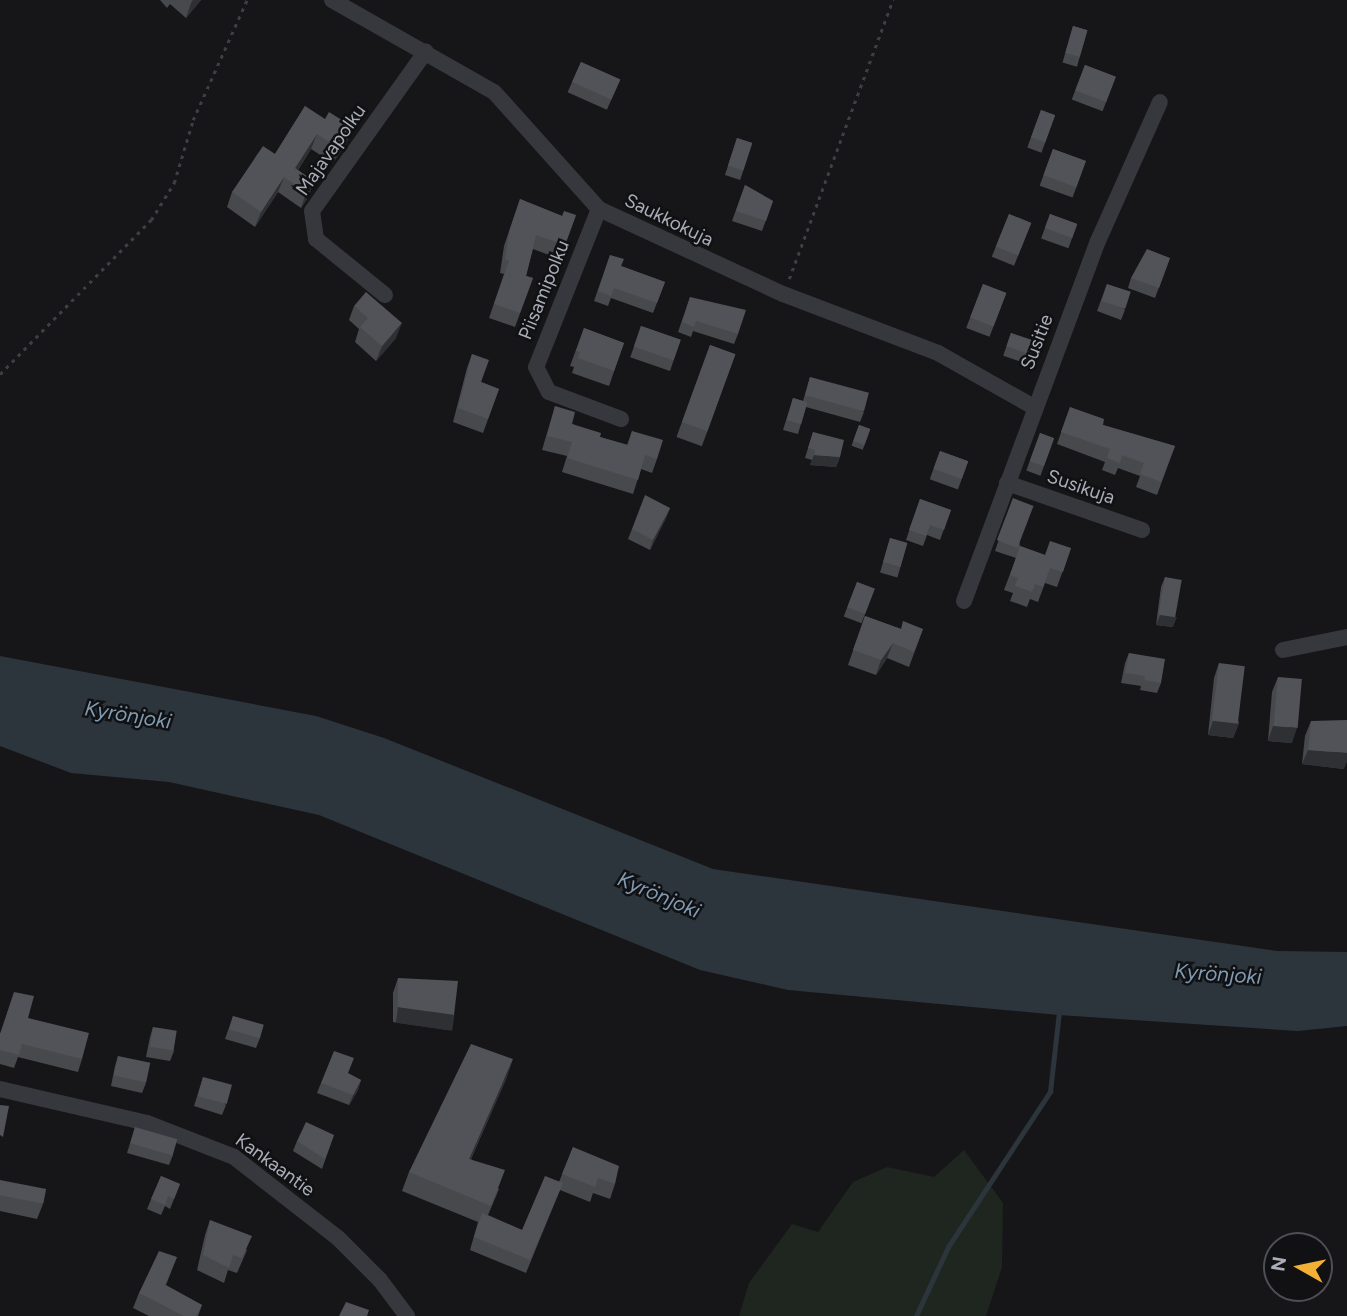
<!DOCTYPE html>
<html>
<head>
<meta charset="utf-8">
<style>
  body { margin:0 }
  #map { position:relative; width:1347px; height:1316px; overflow:hidden; background:#161618; font-family:Figtree,sans-serif }
  div>[style] { position:absolute }
  .green>* { inset:0; background:#1e261f }
  .water>* { inset:0; background:#2c353c }
  .stream>* { height:4.5px; margin:-2.25px; padding:0 2.25px; transform-origin:2.25px; border-radius:2.25px; background:#2c353c }
  .path>* { height:2.5px; margin-top:-1.25px; transform-origin:0; background:repeating-linear-gradient(90deg,#3d3f44 0 3.5px,transparent 0 8.5px) }
  .minor>* { height:16px; margin:-8px; padding:0 8px; transform-origin:8px; border-radius:8px; background:#37383d }
  .wall>* { inset:0; background:#47494d; transform-origin:0 0 }
  .shaded-wall>* { inset:0; background:#2f3033; transform-origin:0 0 }
  .building>* { inset:0; background:#525359; transform-origin:0 0 }
  span { translate:-50% -50%; white-space:nowrap; text-align:center; line-height:1.15; -webkit-text-stroke:5px #111113; paint-order:stroke }
  .street-label { font-size:19px; color:#a8adb8 }
  .water-label { font-size:21px; color:#7f9bb3; font-style:italic }
  .north { position:absolute; left:1263px; top:1232px; width:70px; height:70px; box-sizing:border-box; background:#111113; border:2px solid #4d4f55; border-radius:50%; rotate:279deg; font-size:19px; font-weight:700; line-height:28px; text-align:center; color:#a8adb8 }
  .north::after { content:''; display:block; margin:auto; width:24px; height:32px; background:#f2b134; clip-path:polygon(50% 0,100% 100%,50% 72%,0 100%) }
</style>
</head>
<body>
<div id="map">
  <div class="green">
    <div style="clip-path:polygon(964px 1150px,1003px 1203px,1002px 1267px,986px 1316px,739px 1316px,749px 1283px,792px 1224px,818px 1232px,853px 1182px,887px 1167px,934px 1177px)"></div>
  </div>
  <div class="water">
    <div style="clip-path:polygon(0 656px,316px 716px,384px 738px,713px 869px,1277px 951px,1347px 952px,1347px 1026px,1298px 1031px,1059px 1015px,788px 990px,700px 970px,319px 815px,169px 782px,71px 773px,0 746px)"></div>
  </div>
  <div class="stream">
    <div style="left:916px;top:1316px;width:76px;rotate:-65.1deg"></div>
    <div style="left:948px;top:1247px;width:186px;rotate:-56.7deg"></div>
    <div style="left:1050px;top:1092px;width:81px;rotate:-83.6deg"></div>
  </div>
  <div class="path">
    <div style="left:789px;top:279px;width:298px;rotate:-69.6deg"></div>
    <div style="left:0;top:374px;width:216px;rotate:-45.6deg"></div>
    <div style="left:151px;top:220px;width:44px;rotate:-58.1deg"></div>
    <div style="left:174px;top:183px;width:66px;rotate:-73.2deg"></div>
    <div style="left:193px;top:120px;width:132px;rotate:-65.8deg"></div>
  </div>
  <div class="minor">
    <div style="left:332px;top:0;width:186px;rotate:29.6deg"></div>
    <div style="left:494px;top:92px;width:157px;rotate:48.1deg"></div>
    <div style="left:599px;top:209px;width:203px;rotate:24.8deg"></div>
    <div style="left:783px;top:294px;width:166px;rotate:20.8deg"></div>
    <div style="left:938px;top:353px;width:110px;rotate:29.4deg"></div>
    <div style="left:599px;top:209px;width:170px;rotate:111.7deg"></div>
    <div style="left:536px;top:367px;width:28px;rotate:63deg"></div>
    <div style="left:549px;top:392px;width:77px;rotate:20.6deg"></div>
    <div style="left:385px;top:295px;width:89px;rotate:-140.9deg"></div>
    <div style="left:316px;top:239px;width:28px;rotate:-98deg"></div>
    <div style="left:312px;top:211px;width:196px;rotate:-54.5deg"></div>
    <div style="left:1007px;top:483px;width:143px;rotate:19.2deg"></div>
    <div style="left:964px;top:601px;width:384px;rotate:-69.6deg"></div>
    <div style="left:1098px;top:241px;width:152px;rotate:-66deg"></div>
    <div style="left:1283px;top:650px;width:65px;rotate:-11.5deg"></div>
    <div style="left:0;top:1089px;width:151px;rotate:13deg"></div>
    <div style="left:147px;top:1123px;width:93px;rotate:21.3deg"></div>
    <div style="left:234px;top:1157px;width:132px;rotate:37.9deg"></div>
    <div style="left:338px;top:1238px;width:59px;rotate:45deg"></div>
    <div style="left:380px;top:1280px;width:45px;rotate:53.1deg"></div>
  </div>
  <div class="wall">
    <div style="clip-path:polygon(160px 0,201px 0,186px 18px,170px 4px,167px 8px)"></div>
    <div style="left:1073px;top:26px;width:15px;height:38px;rotate:16deg"></div>
    <div style="left:581px;top:62px;width:43px;height:33px;rotate:24deg"></div>
    <div style="left:1085px;top:65px;width:33px;height:37px;rotate:21deg"></div>
    <div style="clip-path:polygon(305px 106px,347px 142px,333px 163px,311px 149px,298px 170px,309px 196px,301px 208px,278px 192px,255px 227px,227px 207px,232px 192px,275px 154px)"></div>
    <div style="left:1041px;top:110px;width:15px;height:40px;rotate:20deg"></div>
    <div style="left:737px;top:138px;width:16px;height:39px;rotate:18deg"></div>
    <div style="left:1053px;top:149px;width:35px;height:39px;rotate:20deg"></div>
    <div style="clip-path:polygon(745px 185px,773px 201px,762px 231px,732px 221px)"></div>
    <div style="clip-path:polygon(520px 199px,562px 216px,576px 215px,560px 259px,533px 249px,526px 276px,533px 278px,515px 327px,489px 318px,504px 274px,500px 273px,504px 246px)"></div>
    <div style="left:1009px;top:214px;width:24px;height:46px;rotate:22deg"></div>
    <div style="left:1050px;top:214px;width:29px;height:26px;rotate:20deg"></div>
    <div style="clip-path:polygon(610px 255px,621px 266px,665px 282px,653px 313px,611px 298px,608px 306px,594px 301px)"></div>
    <div style="clip-path:polygon(1170px 258px,1155px 298px,1128px 288px,1131px 278px)"></div>
    <div style="left:983px;top:284px;width:25px;height:47px;rotate:21deg"></div>
    <div style="clip-path:polygon(1107px 284px,1125px 310px,1121px 320px,1097px 311px)"></div>
    <div style="clip-path:polygon(690px 297px,738px 334px,734px 344px,693px 331px,691px 337px,678px 332px)"></div>
    <div style="clip-path:polygon(354px 306px,396px 338px,376px 361px,355px 342px,359px 329px,349px 320px)"></div>
    <div style="left:641px;top:326px;width:42px;height:33px;rotate:19deg"></div>
    <div style="clip-path:polygon(584px 328px,624px 343px,609px 386px,572px 373px,574px 367px,570px 366px)"></div>
    <div style="left:1011px;top:333px;width:28px;height:24px;rotate:19deg"></div>
    <div style="left:710px;top:345px;width:27px;height:98px;rotate:20deg"></div>
    <div style="clip-path:polygon(472px 354px,481px 382px,499px 389px,483px 433px,453px 422px,467px 368px)"></div>
    <div style="clip-path:polygon(810px 377px,864px 412px,860px 422px,806px 407px,798px 434px,783px 430px,793px 398px,803px 401px)"></div>
    <div style="clip-path:polygon(555px 406px,572px 424px,600px 437px,627px 445px,632px 431px,657px 459px,652px 473px,641px 469px,633px 494px,562px 472px,567px 456px,542px 450px)"></div>
    <div style="clip-path:polygon(1070px 407px,1103px 425px,1175px 446px,1157px 495px,1136px 487px,1140px 476px,1118px 468px,1115px 475px,1102px 470px,1105px 462px,1057px 444px)"></div>
    <div style="left:859px;top:425px;width:12px;height:22px;rotate:20deg"></div>
    <div style="clip-path:polygon(813px 432px,840px 457px,836px 467px,810px 465px,812px 460px,805px 458px)"></div>
    <div style="left:1040px;top:433px;width:15px;height:40px;rotate:20deg"></div>
    <div style="left:940px;top:451px;width:30px;height:30px;rotate:20deg"></div>
    <div style="clip-path:polygon(1013px 498px,1020px 546px,1045px 555px,1071px 548px,1057px 587px,1045px 583px,1038px 602px,1030px 599px,1027px 607px,1010px 601px,1013px 593px,1004px 590px,1016px 558px,995px 551px)"></div>
    <div style="clip-path:polygon(920px 499px,951px 510px,940px 540px,927px 535px,923px 546px,906px 540px)"></div>
    <div style="clip-path:polygon(670px 508px,666px 518px,650px 550px,628px 539px,632px 529px)"></div>
    <div style="left:890px;top:538px;width:18px;height:36px;rotate:16deg"></div>
    <div style="clip-path:polygon(1165px 577px,1173px 627px,1156px 625px,1161px 587px)"></div>
    <div style="left:857px;top:582px;width:19px;height:37px;rotate:21deg"></div>
    <div style="clip-path:polygon(865px 616px,901px 629px,923px 629px,909px 667px,887px 658px,876px 675px,848px 665px)"></div>
    <div style="clip-path:polygon(1129px 653px,1161px 683px,1157px 693px,1140px 690px,1141px 686px,1121px 683px,1125px 663px)"></div>
    <div style="clip-path:polygon(1219px 663px,1239px 723px,1233px 738px,1208px 735px,1214px 678px)"></div>
    <div style="clip-path:polygon(1278px 677px,1292px 743px,1268px 741px,1272px 692px)"></div>
    <div style="clip-path:polygon(1311px 721px,1344px 769px,1302px 764px,1305px 736px)"></div>
    <div style="clip-path:polygon(398px 978px,448px 1030px,393px 1022px,393px 993px)"></div>
    <div style="clip-path:polygon(233px 1016px,260px 1038px,256px 1048px,225px 1039px)"></div>
    <div style="clip-path:polygon(28px 1018px,82px 1059px,78px 1072px,18px 1057px,14px 1068px,0 1064px,0 1033px)"></div>
    <div style="clip-path:polygon(153px 1027px,174px 1051px,170px 1061px,146px 1057px,150px 1037px)"></div>
    <div style="clip-path:polygon(118px 1056px,146px 1083px,142px 1093px,111px 1086px,115px 1066px)"></div>
    <div style="clip-path:polygon(349px 1074px,361px 1080px,358px 1090px,349px 1105px,317px 1093px,321px 1083px)"></div>
    <div style="clip-path:polygon(203px 1077px,226px 1105px,222px 1115px,194px 1106px)"></div>
    <div style="clip-path:polygon(507px 1077px,471px 1159px,499px 1189px,488px 1215px,522px 1230px,559px 1182px,573px 1147px,615px 1184px,610px 1199px,593px 1193px,590px 1202px,560px 1190px,526px 1273px,470px 1250px,478px 1222px,402px 1191px,409px 1172px)"></div>
    <div style="clip-path:polygon(135px 1127px,173px 1155px,169px 1165px,127px 1153px)"></div>
    <div style="clip-path:polygon(334px 1135px,322px 1169px,293px 1151px,297px 1141px)"></div>
    <div style="clip-path:polygon(161px 1176px,180px 1184px,170px 1209px,165px 1206px,161px 1215px,147px 1209px)"></div>
    <div style="clip-path:polygon(0 1180px,43px 1204px,37px 1219px,0 1211px)"></div>
    <div style="clip-path:polygon(210px 1220px,247px 1250px,237px 1273px,228px 1270px,224px 1283px,197px 1270px,205px 1235px)"></div>
    <div style="clip-path:polygon(177px 1257px,166px 1285px,202px 1305px,198px 1316px,149px 1316px,133px 1308px,139px 1293px)"></div>
  </div>
  <div class="shaded-wall">
    <div style="clip-path:polygon(193px 0,201px 0,186px 18px,191px 3px)"></div>
    <div style="clip-path:polygon(353px 127px,347px 142px,333px 163px,339px 148px)"></div>
    <div style="clip-path:polygon(317px 134px,311px 149px,290px 183px,295px 168px)"></div>
    <div style="clip-path:polygon(284px 177px,278px 192px,255px 227px,261px 212px)"></div>
    <div style="clip-path:polygon(314px 181px,309px 196px,301px 208px,306px 193px)"></div>
    <div style="clip-path:polygon(402px 323px,396px 338px,376px 361px,382px 346px)"></div>
    <div style="clip-path:polygon(814px 455px,840px 457px,836px 467px,810px 465px)"></div>
    <div style="clip-path:polygon(670px 508px,666px 518px,650px 550px,653px 540px)"></div>
    <div style="clip-path:polygon(1160px 615px,1177px 617px,1173px 627px,1156px 625px)"></div>
    <div style="clip-path:polygon(893px 643px,887px 658px,876px 675px,881px 660px)"></div>
    <div style="clip-path:polygon(1213px 721px,1239px 723px,1233px 738px,1208px 735px)"></div>
    <div style="clip-path:polygon(1273px 726px,1297px 728px,1292px 743px,1268px 741px)"></div>
    <div style="clip-path:polygon(1308px 750px,1347px 753px,1347px 762px,1344px 769px,1302px 764px)"></div>
    <div style="left:398px;top:1007px;width:57px;height:16px;rotate:8deg"></div>
    <div style="clip-path:polygon(513px 1059px,507px 1077px,462px 1178px,469px 1159px)"></div>
    <div style="clip-path:polygon(361px 1080px,358px 1090px,349px 1105px,353px 1095px)"></div>
  </div>
  <div class="building">
    <div style="left:1073px;top:26px;width:15px;height:28px;rotate:16deg"></div>
    <div style="left:581px;top:62px;width:43px;height:22px;rotate:24deg"></div>
    <div style="left:1085px;top:65px;width:33px;height:27px;rotate:21deg"></div>
    <div style="clip-path:polygon(305px 106px,325px 119px,329px 112px,353px 127px,339px 148px,317px 134px,295px 168px,314px 181px,306px 193px,284px 177px,261px 212px,232px 192px,263px 146px,275px 154px)"></div>
    <div style="left:1041px;top:110px;width:15px;height:29px;rotate:20deg"></div>
    <div style="left:737px;top:138px;width:16px;height:29px;rotate:18deg"></div>
    <div style="left:1053px;top:149px;width:35px;height:28px;rotate:20deg"></div>
    <div style="clip-path:polygon(745px 185px,773px 201px,766px 221px,736px 211px)"></div>
    <div style="clip-path:polygon(520px 199px,562px 216px,564px 211px,576px 215px,565px 245px,536px 235px,526px 276px,533px 278px,520px 313px,494px 304px,509px 261px,505px 259px,509px 232px)"></div>
    <div style="left:1009px;top:214px;width:24px;height:35px;rotate:22deg"></div>
    <div style="left:1050px;top:214px;width:29px;height:15px;rotate:20deg"></div>
    <div style="clip-path:polygon(1147px 249px,1170px 258px,1159px 288px,1131px 278px)"></div>
    <div style="clip-path:polygon(610px 255px,624px 259px,621px 266px,665px 282px,657px 303px,614px 288px,611px 296px,598px 291px)"></div>
    <div style="left:983px;top:284px;width:25px;height:36px;rotate:21deg"></div>
    <div style="left:1107px;top:284px;width:25px;height:18px;rotate:18deg"></div>
    <div style="clip-path:polygon(366px 292px,402px 323px,382px 346px,360px 327px,368px 318px,354px 306px)"></div>
    <div style="clip-path:polygon(690px 297px,746px 310px,738px 334px,696px 321px,694px 327px,682px 322px)"></div>
    <div style="left:641px;top:326px;width:42px;height:22px;rotate:19deg"></div>
    <div style="clip-path:polygon(584px 328px,624px 343px,614px 371px,578px 358px,580px 352px,576px 351px)"></div>
    <div style="left:1011px;top:333px;width:28px;height:14px;rotate:19deg"></div>
    <div style="left:710px;top:345px;width:27px;height:82px;rotate:20deg"></div>
    <div style="clip-path:polygon(472px 354px,489px 360px,481px 382px,499px 389px,488px 419px,458px 408px)"></div>
    <div style="left:810px;top:377px;width:61px;height:19px;rotate:15deg"></div>
    <div style="left:793px;top:398px;width:15px;height:23px;rotate:16deg"></div>
    <div style="clip-path:polygon(555px 406px,575px 412px,572px 424px,601px 433px,600px 437px,628px 445px,632px 431px,663px 440px,657px 459px,645px 455px,638px 480px,567px 458px,572px 442px,547px 436px)"></div>
    <div style="clip-path:polygon(1070px 407px,1104px 419px,1103px 425px,1175px 446px,1161px 482px,1140px 474px,1144px 463px,1122px 455px,1120px 463px,1107px 458px,1110px 449px,1061px 432px)"></div>
    <div style="left:859px;top:425px;width:12px;height:17px;rotate:20deg"></div>
    <div style="clip-path:polygon(813px 432px,844px 440px,840px 457px,814px 455px,815px 450px,808px 448px)"></div>
    <div style="left:1040px;top:433px;width:15px;height:30px;rotate:20deg"></div>
    <div style="left:940px;top:451px;width:30px;height:19px;rotate:20deg"></div>
    <div style="clip-path:polygon(645px 495px,670px 508px,653px 540px,632px 529px)"></div>
    <div style="left:1013px;top:498px;width:22px;height:45px;rotate:21deg"></div>
    <div style="clip-path:polygon(920px 499px,951px 510px,944px 530px,930px 525px,926px 536px,909px 530px)"></div>
    <div style="left:890px;top:538px;width:18px;height:25px;rotate:16deg"></div>
    <div style="clip-path:polygon(1050px 541px,1071px 548px,1063px 572px,1050px 568px,1043px 587px,1035px 584px,1032px 592px,1015px 586px,1018px 578px,1010px 575px,1020px 546px,1045px 555px)"></div>
    <div style="left:1165px;top:577px;width:17px;height:38px;rotate:10deg"></div>
    <div style="left:857px;top:582px;width:19px;height:27px;rotate:21deg"></div>
    <div style="clip-path:polygon(865px 616px,901px 629px,903px 621px,923px 629px,914px 652px,893px 643px,881px 660px,853px 650px)"></div>
    <div style="clip-path:polygon(1129px 653px,1165px 659px,1161px 683px,1144px 680px,1145px 676px,1125px 673px)"></div>
    <div style="left:1219px;top:663px;width:26px;height:58px;rotate:7deg"></div>
    <div style="left:1278px;top:677px;width:24px;height:49px;rotate:5deg"></div>
    <div style="clip-path:polygon(1347px 720px,1347px 753px,1308px 750px,1311px 721px)"></div>
    <div style="clip-path:polygon(398px 978px,458px 981px,454px 1015px,398px 1007px)"></div>
    <div style="clip-path:polygon(14px 992px,34px 996px,28px 1018px,89px 1033px,82px 1059px,22px 1044px,19px 1055px,0 1050px,0 1034px)"></div>
    <div style="left:233px;top:1016px;width:32px;height:14px;rotate:16deg"></div>
    <div style="left:153px;top:1027px;width:24px;height:20px;rotate:9deg"></div>
    <div style="clip-path:polygon(471px 1044px,513px 1059px,469px 1159px,505px 1170px,491px 1206px,409px 1172px)"></div>
    <div style="clip-path:polygon(334px 1051px,354px 1058px,348px 1073px,361px 1080px,353px 1095px,321px 1083px)"></div>
    <div style="left:118px;top:1056px;width:33px;height:20px;rotate:12deg"></div>
    <div style="left:203px;top:1077px;width:30px;height:20px;rotate:15deg"></div>
    <div style="clip-path:polygon(0 1105px,9px 1106px,3px 1137px,0 1135px)"></div>
    <div style="clip-path:polygon(306px 1122px,334px 1135px,325px 1159px,297px 1141px)"></div>
    <div style="left:135px;top:1127px;width:44px;height:17px;rotate:16deg"></div>
    <div style="clip-path:polygon(573px 1147px,619px 1166px,615px 1184px,598px 1178px,595px 1187px,562px 1174px)"></div>
    <div style="clip-path:polygon(161px 1176px,180px 1184px,174px 1199px,168px 1196px,165px 1205px,151px 1199px)"></div>
    <div style="clip-path:polygon(545px 1176px,563px 1183px,530px 1260px,474px 1237px,482px 1213px,522px 1230px)"></div>
    <div style="left:0;top:1180px;width:47px;height:15px;rotate:11deg"></div>
    <div style="clip-path:polygon(210px 1220px,252px 1236px,242px 1258px,233px 1255px,229px 1268px,203px 1255px)"></div>
    <div style="clip-path:polygon(159px 1251px,177px 1257px,165px 1285px,202px 1305px,196px 1316px,184px 1316px,139px 1293px)"></div>
    <div style="clip-path:polygon(346px 1302px,369px 1310px,367px 1316px,339px 1316px)"></div>
  </div>
  <div class="street-label">
    <span style="left:331px;top:150px;rotate:-55deg">Majavapolku</span>
    <span style="left:669px;top:220px;rotate:26deg">Saukkokuja</span>
    <span style="left:544px;top:290px;rotate:-68deg">Piisamipolku</span>
    <span style="left:1037px;top:342px;rotate:-69deg">Susitie</span>
    <span style="left:1081px;top:487px;rotate:19deg">Susikuja</span>
    <span style="left:275px;top:1165px;rotate:36deg">Kankaantie</span>
  </div>
  <div class="water-label">
    <span style="left:128px;top:715px;rotate:9deg">Kyrönjoki</span>
    <span style="left:659px;top:895px;rotate:23deg">Kyrönjoki</span>
    <span style="left:1218px;top:974px;rotate:4deg">Kyrönjoki</span>
  </div>
  <div class="north">N</div>
</div>
</body>
</html>
